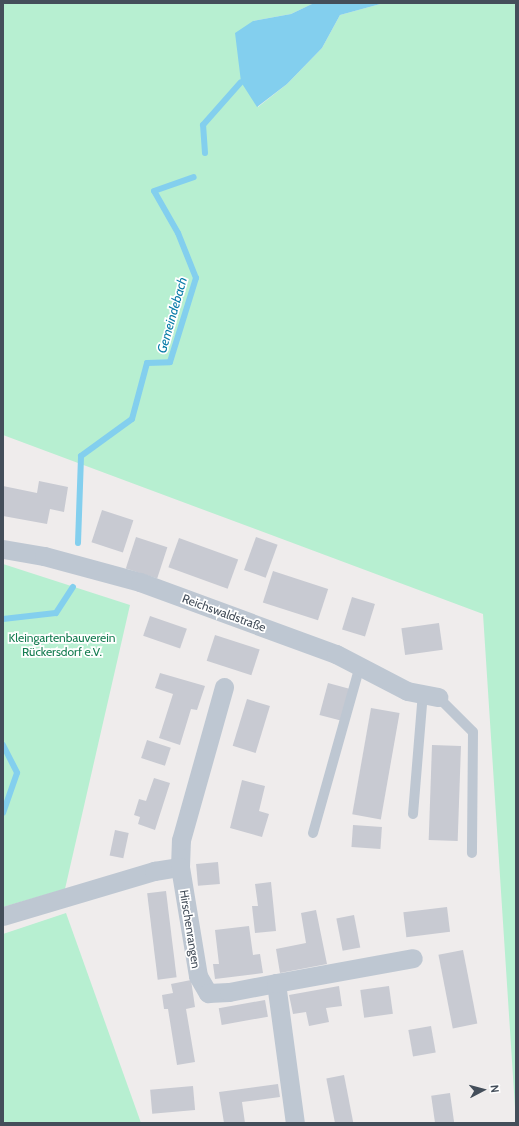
<!DOCTYPE html>
<html>
<head>
<meta charset="utf-8">
<style>
  body { margin:0 }
  #map { position:relative; width:519px; height:1126px; overflow:hidden; background:#efecec; font-family:Cabin,sans-serif }
  div>[style] { position:absolute }
  .green>* { inset:0; background:#b7efd1 }
  .water>* { inset:0; background:#83cfee }
  .stream>* { height:6px; margin:-3px; padding:0 3px; transform-origin:3px; border-radius:3px; background:#83cfee }
  .building>* { inset:0; background:#c8cad2; transform-origin:0 0 }
  .lane>* { height:10px; margin:-5px; padding:0 5px; transform-origin:5px; border-radius:5px; background:#bec7d2 }
  .street>* { height:19px; margin:-9.5px; padding:0 9.5px; transform-origin:9.5px; border-radius:9.5px; background:#bec7d2 }
  span { translate:-50% -50%; white-space:nowrap; text-align:center; line-height:1.15; -webkit-text-stroke:3.5px #fff; paint-order:stroke }
  .street-label { font-size:12px; color:#444e5a }
  .park-label { font-size:12px; color:#147c50 }
  .water-label { font-size:13px; color:#087ba8; font-style:italic }
  .frame { position:absolute; inset:0; border:4px solid #444e5a; pointer-events:none }
  .north { position:absolute; left:463px; top:1070px; width:40px; height:40px; -webkit-text-stroke:3px #fff; paint-order:stroke; rotate:84deg; font-size:11px; font-weight:700; line-height:16px; text-align:center; color:#444e5a }
  .north::after { content:''; display:block; margin:auto; width:14px; height:18px; background:#444e5a; clip-path:polygon(50% 0,100% 100%,50% 72%,0 100%) }
</style>
</head>
<body>
<div id="map">
  <div class="green">
    <div style="clip-path:polygon(3px 3px,314px 3px,291px 14px,253px 21px,258px 107px,287px 84px,322px 48px,340px 15px,384px 3px,516px 3px,516px 1123px,483px 614px,3px 435px)"></div>
    <div style="clip-path:polygon(3px 564px,130px 605px,65px 889px,3px 907px)"></div>
    <div style="clip-path:polygon(66px 913px,141px 1123px,3px 1123px,3px 934px)"></div>
  </div>
  <div class="water">
    <div style="clip-path:polygon(314px 3px,384px 3px,340px 15px,322px 48px,287px 84px,257px 107px,241px 82px,235px 33px,253px 21px,291px 14px)"></div>
  </div>
  <div class="stream">
    <div style="left:205px;top:153px;width:28px;rotate:-94deg"></div>
    <div style="left:203px;top:125px;width:57px;rotate:-48.5deg"></div>
    <div style="left:78px;top:543px;width:87px;rotate:-88deg"></div>
    <div style="left:81px;top:456px;width:63px;rotate:-36deg"></div>
    <div style="left:132px;top:419px;width:58px;rotate:-75deg"></div>
    <div style="left:147px;top:363px;width:23px;rotate:-2deg"></div>
    <div style="left:170px;top:362px;width:88px;rotate:-72.8deg"></div>
    <div style="left:196px;top:278px;width:48px;rotate:-111.8deg"></div>
    <div style="left:178px;top:233px;width:48px;rotate:-119.7deg"></div>
    <div style="left:154px;top:191px;width:42px;rotate:-19.3deg"></div>
    <div style="left:3px;top:619px;width:53px;rotate:-6.5deg"></div>
    <div style="left:56px;top:613px;width:31px;rotate:-57deg"></div>
    <div style="left:3px;top:745px;width:31px;rotate:63deg"></div>
    <div style="left:17px;top:773px;width:42px;rotate:109.3deg"></div>
  </div>
  <div class="building">
    <div style="clip-path:polygon(39px 481px,68px 487px,64px 512px,50px 509px,47px 524px,3px 516px,3px 486px,37px 493px)"></div>
    <div style="left:102px;top:510px;width:33px;height:34px;rotate:18deg"></div>
    <div style="left:136px;top:537px;width:33px;height:33px;rotate:18deg"></div>
    <div style="left:256px;top:537px;width:23px;height:35px;rotate:20deg"></div>
    <div style="left:179px;top:538px;width:63px;height:31px;rotate:20deg"></div>
    <div style="left:273px;top:571px;width:58px;height:33px;rotate:18deg"></div>
    <div style="left:352px;top:597px;width:24px;height:34px;rotate:17deg"></div>
    <div style="left:150px;top:616px;width:39px;height:21px;rotate:19deg"></div>
    <div style="left:439px;top:623px;width:27px;height:38px;rotate:82deg"></div>
    <div style="left:215px;top:635px;width:47px;height:27px;rotate:18deg"></div>
    <div style="clip-path:polygon(160px 673px,205px 686px,197px 710px,191px 709px,180px 745px,159px 738px,173px 694px,155px 688px)"></div>
    <div style="left:328px;top:683px;width:24px;height:33px;rotate:15deg"></div>
    <div style="left:247px;top:699px;width:24px;height:49px;rotate:17deg"></div>
    <div style="left:371px;top:708px;width:29px;height:108px;rotate:10deg"></div>
    <div style="left:147px;top:740px;width:25px;height:19px;rotate:18deg"></div>
    <div style="left:432px;top:745px;width:29px;height:95px;rotate:2deg"></div>
    <div style="clip-path:polygon(154px 778px,170px 783px,155px 830px,138px 824px,140px 817px,134px 815px,139px 799px,146px 801px)"></div>
    <div style="clip-path:polygon(242px 780px,265px 786px,259px 811px,269px 814px,262px 837px,230px 828px)"></div>
    <div style="left:353px;top:825px;width:29px;height:22px;rotate:4deg"></div>
    <div style="left:115px;top:830px;width:14px;height:26px;rotate:12deg"></div>
    <div style="left:218px;top:862px;width:22px;height:22px;rotate:85deg"></div>
    <div style="clip-path:polygon(271px 882px,276px 931px,255px 933px,252px 906px,258px 906px,255px 884px)"></div>
    <div style="left:166px;top:891px;width:87px;height:19px;rotate:83deg"></div>
    <div style="left:447px;top:907px;width:25px;height:44px;rotate:83deg"></div>
    <div style="clip-path:polygon(316px 910px,327px 964px,280px 973px,276px 949px,306px 943px,301px 913px)"></div>
    <div style="left:354px;top:915px;width:33px;height:18px;rotate:79deg"></div>
    <div style="clip-path:polygon(249px 926px,253px 955px,260px 954px,263px 973px,215px 979px,213px 964px,219px 964px,215px 930px)"></div>
    <div style="left:463px;top:950px;width:75px;height:25px;rotate:79deg"></div>
    <div style="clip-path:polygon(191px 980px,195px 1007px,186px 1009px,195px 1062px,177px 1065px,168px 1009px,164px 1009px,162px 995px,173px 993px,171px 984px)"></div>
    <div style="clip-path:polygon(339px 986px,342px 1006px,326px 1008px,329px 1022px,309px 1026px,306px 1012px,293px 1014px,289px 995px)"></div>
    <div style="left:389px;top:986px;width:28px;height:29px;rotate:82deg"></div>
    <div style="left:265px;top:1000px;width:17px;height:47px;rotate:80deg"></div>
    <div style="left:431px;top:1026px;width:27px;height:23px;rotate:80deg"></div>
    <div style="left:344px;top:1075px;width:49px;height:18px;rotate:79deg"></div>
    <div style="clip-path:polygon(278px 1084px,280px 1097px,242px 1102px,245px 1123px,224px 1123px,219px 1092px)"></div>
    <div style="left:193px;top:1086px;width:24px;height:43px;rotate:85deg"></div>
    <div style="left:450px;top:1093px;width:30px;height:19px;rotate:82deg"></div>
  </div>
  <div class="lane">
    <div style="left:438px;top:697px;width:49px;rotate:45deg"></div>
    <div style="left:473px;top:732px;width:121px;rotate:90.5deg"></div>
    <div style="left:413px;top:814px;width:121px;rotate:-85.3deg"></div>
    <div style="left:313px;top:833px;width:173px;rotate:-74.3deg"></div>
  </div>
  <div class="street">
    <div style="left:3px;top:549px;width:42px;rotate:9.7deg"></div>
    <div style="left:44px;top:556px;width:99px;rotate:15.2deg"></div>
    <div style="left:140px;top:582px;width:209px;rotate:20.2deg"></div>
    <div style="left:336px;top:654px;width:80px;rotate:27.5deg"></div>
    <div style="left:407px;top:691px;width:32px;rotate:11deg"></div>
    <div style="left:180px;top:867px;width:27px;rotate:-88deg"></div>
    <div style="left:181px;top:840px;width:159px;rotate:-74.3deg"></div>
    <div style="left:3px;top:916px;width:158px;rotate:-16.6deg"></div>
    <div style="left:154px;top:871px;width:26px;rotate:-9deg"></div>
    <div style="left:180px;top:867px;width:110px;rotate:80.6deg"></div>
    <div style="left:198px;top:976px;width:20px;rotate:60deg"></div>
    <div style="left:208px;top:993px;width:21px;rotate:-3deg"></div>
    <div style="left:229px;top:992px;width:48px;rotate:-10.8deg"></div>
    <div style="left:276px;top:983px;width:141px;rotate:82.3deg"></div>
    <div style="left:276px;top:983px;width:139px;rotate:-10.3deg"></div>
  </div>
  <div class="street-label">
    <span style="left:224px;top:613px;rotate:20deg">Reichswaldstraße</span>
    <span style="left:190px;top:929px;rotate:81deg">Hirschenrangen</span>
  </div>
  <div class="park-label">
    <span style="left:62px;top:645px">Kleingartenbauverein<br>Rückersdorf e.V.</span>
  </div>
  <div class="water-label">
    <span style="left:172px;top:315px;rotate:-74deg">Gemeindebach</span>
  </div>
  <div class="frame"></div>
  <div class="north">N</div>
</div>
</body>
</html>
